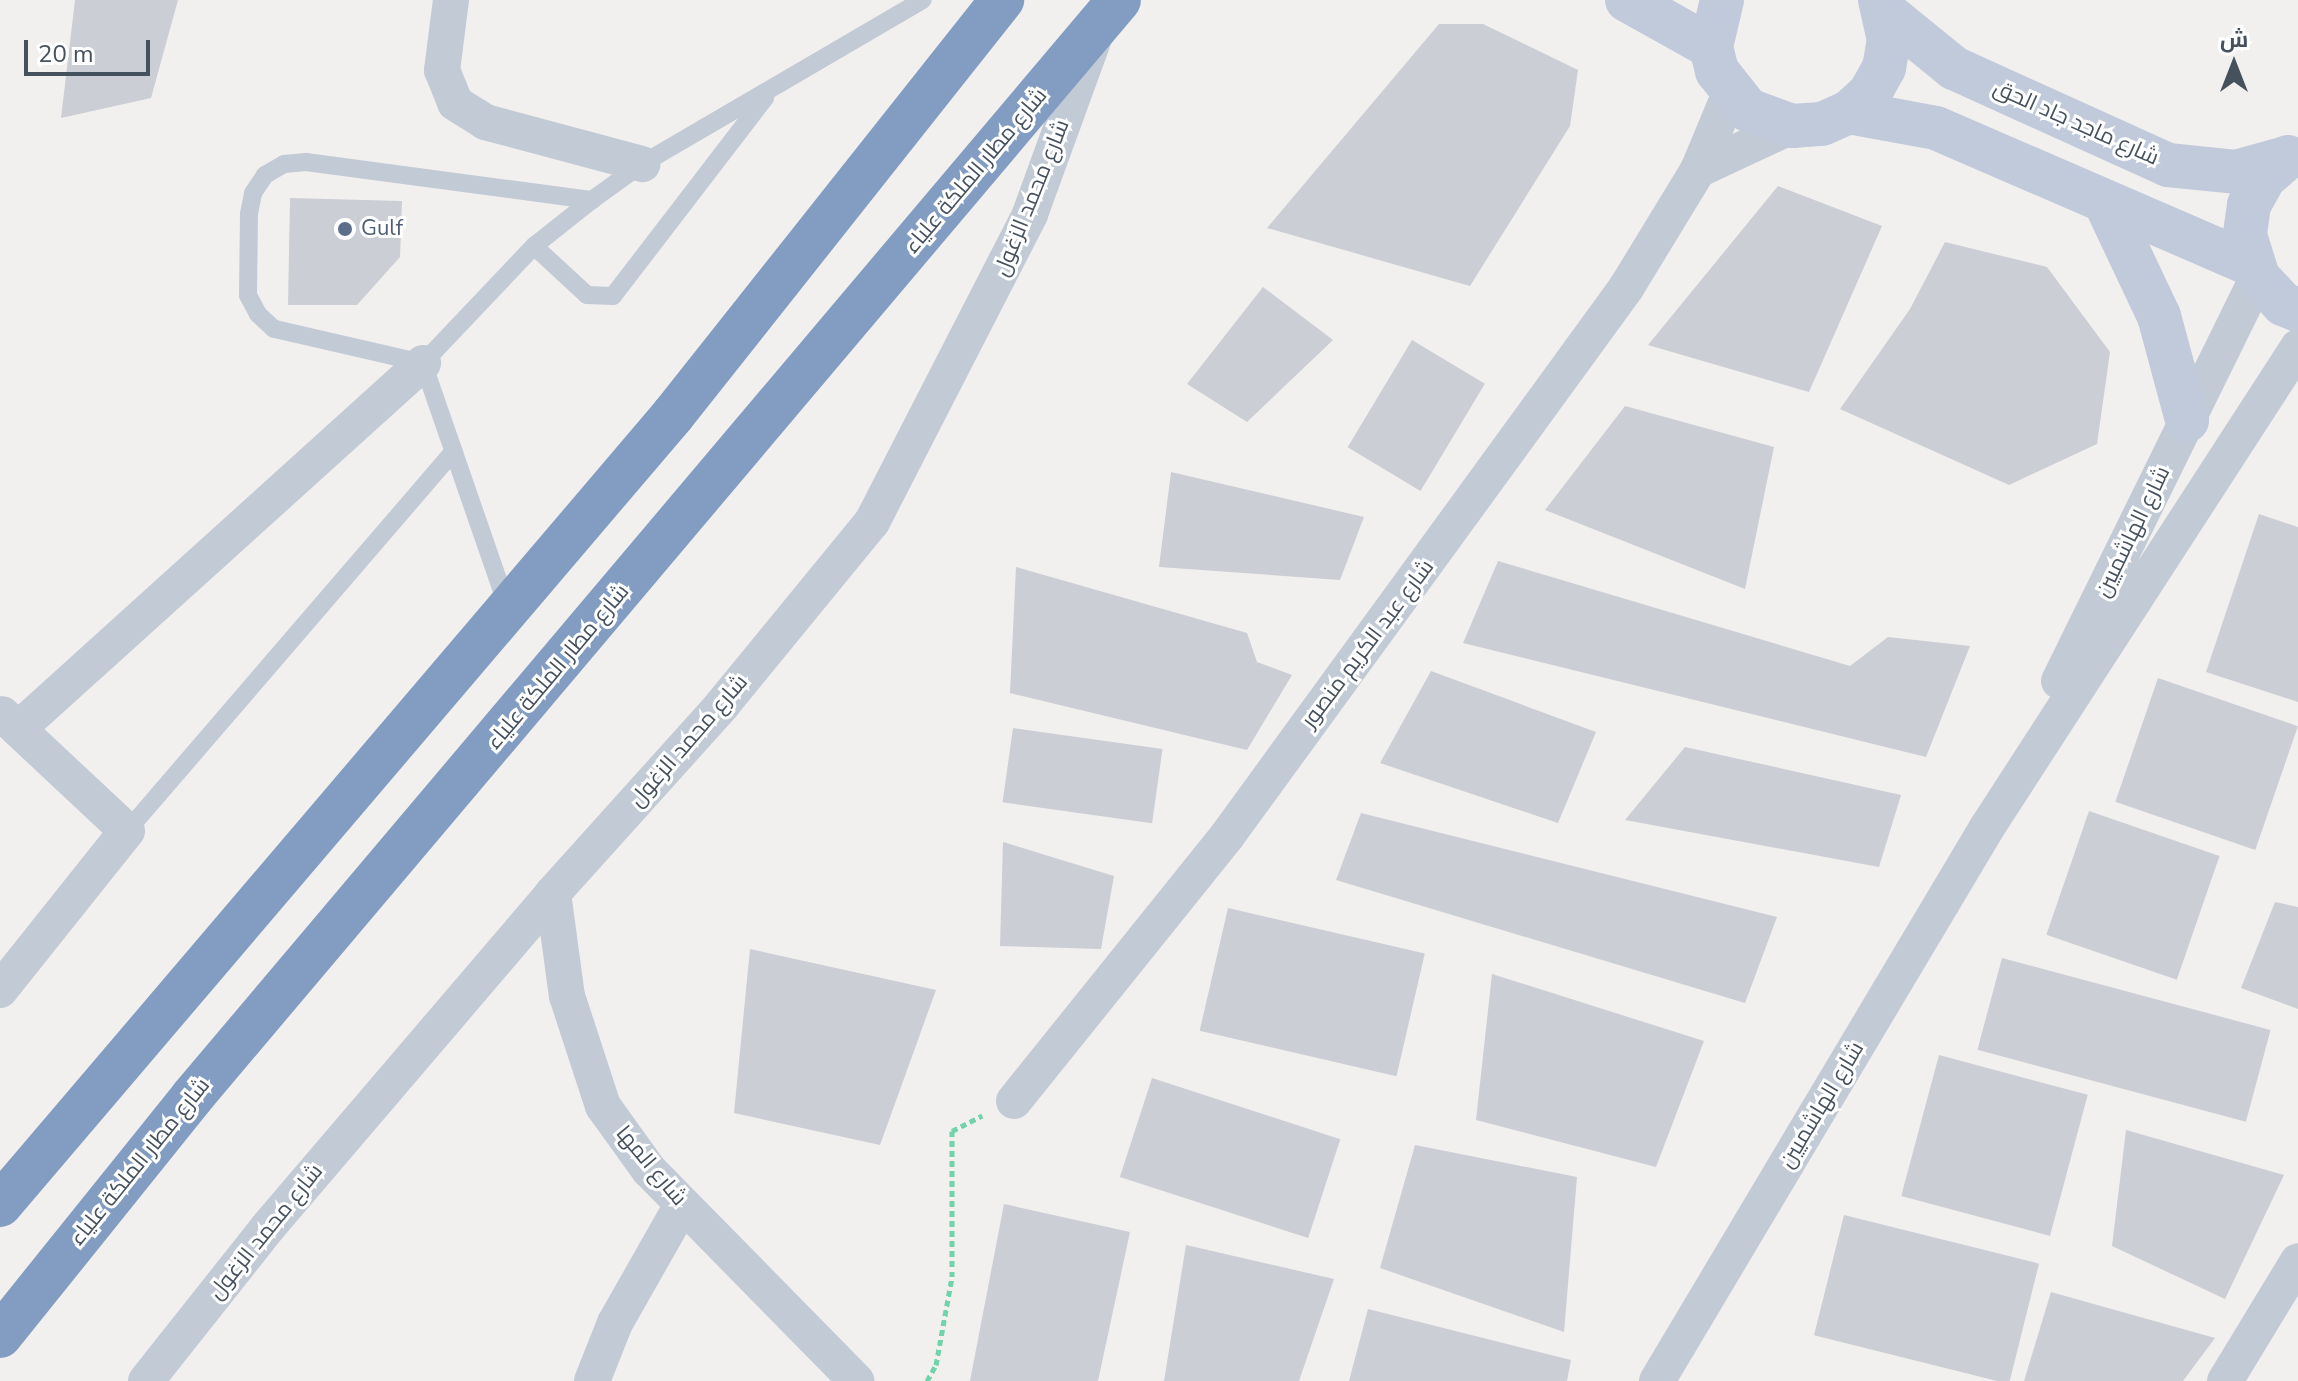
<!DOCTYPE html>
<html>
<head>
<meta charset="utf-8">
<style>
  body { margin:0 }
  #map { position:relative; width:2298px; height:1381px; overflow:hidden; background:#f2efef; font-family:"Nunito Sans",Cairo,sans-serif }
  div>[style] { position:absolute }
  .building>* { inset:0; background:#cbced4; transform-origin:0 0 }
  .path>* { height:5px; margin-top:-2.5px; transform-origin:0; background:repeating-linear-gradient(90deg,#70d3aa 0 6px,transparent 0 10px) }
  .lane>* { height:18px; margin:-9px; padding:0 9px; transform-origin:9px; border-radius:9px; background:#c2cad5 }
  .street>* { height:36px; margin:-18px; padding:0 18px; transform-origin:18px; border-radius:18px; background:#c2cad5 }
  .secondary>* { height:44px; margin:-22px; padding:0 22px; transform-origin:22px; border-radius:22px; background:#c0cada }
  .highway>* { height:44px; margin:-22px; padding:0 22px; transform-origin:22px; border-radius:22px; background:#839dc2 }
  .dots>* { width:22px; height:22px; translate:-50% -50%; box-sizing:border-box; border:4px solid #fff; border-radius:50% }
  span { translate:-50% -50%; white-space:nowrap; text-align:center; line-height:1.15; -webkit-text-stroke:6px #fff; paint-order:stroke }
  .street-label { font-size:22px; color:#46515e }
  .service-label { font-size:22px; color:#4e5e75 }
  .left { translate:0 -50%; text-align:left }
  .north { position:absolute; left:2194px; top:24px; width:80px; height:80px; -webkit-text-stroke:6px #fff; paint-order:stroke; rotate:0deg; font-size:22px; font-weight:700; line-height:32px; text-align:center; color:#46515e }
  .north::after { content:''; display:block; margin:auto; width:28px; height:36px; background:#46515e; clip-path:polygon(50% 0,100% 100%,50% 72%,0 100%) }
  .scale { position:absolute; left:24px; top:40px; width:126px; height:36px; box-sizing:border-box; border:4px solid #46515e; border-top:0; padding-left:10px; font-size:24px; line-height:28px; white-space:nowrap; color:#46515e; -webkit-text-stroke:6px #fff; paint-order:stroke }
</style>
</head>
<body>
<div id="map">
  <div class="building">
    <div style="clip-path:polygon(75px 0,178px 0,151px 98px,61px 118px)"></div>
    <div style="clip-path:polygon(1439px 24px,1483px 24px,1578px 70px,1570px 126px,1470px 286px,1267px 228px)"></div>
    <div style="clip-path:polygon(1778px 186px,1882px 226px,1809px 392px,1648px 345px)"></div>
    <div style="clip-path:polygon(290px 198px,402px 201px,400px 257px,357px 305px,288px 305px)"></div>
    <div style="clip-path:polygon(1945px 242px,2047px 267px,2110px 352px,2097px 444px,2009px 485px,1840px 409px,1910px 309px)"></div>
    <div style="clip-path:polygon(1263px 287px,1333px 340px,1247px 422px,1187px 384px)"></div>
    <div style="left:1412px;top:340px;width:85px;height:125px;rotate:31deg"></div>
    <div style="clip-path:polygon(1625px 406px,1774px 447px,1745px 589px,1545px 510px)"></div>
    <div style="clip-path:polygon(1171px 472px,1364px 517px,1340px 580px,1159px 567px)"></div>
    <div style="clip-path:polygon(2259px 514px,2298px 527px,2298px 702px,2206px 672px)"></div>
    <div style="clip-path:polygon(1498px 561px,1850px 666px,1888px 637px,1970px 646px,1926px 757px,1463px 643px)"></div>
    <div style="clip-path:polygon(1016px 567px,1247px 633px,1257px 662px,1292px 675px,1247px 750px,1010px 693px)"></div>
    <div style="clip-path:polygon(1431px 671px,1596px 732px,1558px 823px,1380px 763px)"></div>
    <div style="left:2158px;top:678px;width:148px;height:131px;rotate:19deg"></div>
    <div style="left:1013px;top:728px;width:151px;height:75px;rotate:8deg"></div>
    <div style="clip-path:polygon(1685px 747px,1901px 795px,1879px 867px,1625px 820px)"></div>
    <div style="left:2089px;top:811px;width:138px;height:131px;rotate:19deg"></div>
    <div style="clip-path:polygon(1361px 813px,1777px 917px,1745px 1003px,1336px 880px)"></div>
    <div style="clip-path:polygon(1003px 842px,1114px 876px,1101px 949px,1000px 946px)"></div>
    <div style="clip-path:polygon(2275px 902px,2298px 907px,2298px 1009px,2241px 988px)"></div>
    <div style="left:1228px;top:908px;width:202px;height:126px;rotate:13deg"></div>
    <div style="clip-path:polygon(750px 949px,936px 990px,880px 1145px,734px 1113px)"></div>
    <div style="left:2002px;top:958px;width:278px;height:95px;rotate:15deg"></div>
    <div style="clip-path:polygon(1492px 974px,1704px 1041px,1656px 1167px,1476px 1120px)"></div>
    <div style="left:1939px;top:1055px;width:154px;height:146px;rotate:15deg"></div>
    <div style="left:1152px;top:1078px;width:198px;height:104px;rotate:18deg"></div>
    <div style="clip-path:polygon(2126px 1130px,2284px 1175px,2225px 1299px,2112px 1246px)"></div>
    <div style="clip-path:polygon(1415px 1145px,1577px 1177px,1564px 1332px,1380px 1268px)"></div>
    <div style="clip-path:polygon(1004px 1204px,1130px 1232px,1098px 1381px,970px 1381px)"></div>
    <div style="left:1844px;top:1215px;width:201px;height:124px;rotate:14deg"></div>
    <div style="clip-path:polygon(1186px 1245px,1334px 1279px,1299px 1381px,1164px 1381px)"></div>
    <div style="clip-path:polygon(2051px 1292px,2215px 1338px,2183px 1381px,2024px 1381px)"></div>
    <div style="clip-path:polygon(1368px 1309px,1571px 1360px,1567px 1381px,1349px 1381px)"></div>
  </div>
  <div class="path">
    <div style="left:927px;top:1381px;width:18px;rotate:-61deg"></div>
    <div style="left:936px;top:1365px;width:89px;rotate:-79.7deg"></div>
    <div style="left:952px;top:1277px;width:146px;rotate:-90deg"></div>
    <div style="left:952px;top:1131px;width:34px;rotate:-27deg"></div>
  </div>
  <div class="lane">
    <div style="left:534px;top:246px;width:72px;rotate:42.8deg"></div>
    <div style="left:587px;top:295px;width:26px;rotate:2deg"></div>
    <div style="left:613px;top:296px;width:250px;rotate:-52.5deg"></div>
    <div style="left:423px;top:363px;width:153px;rotate:-167.1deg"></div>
    <div style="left:274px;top:329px;width:22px;rotate:-137deg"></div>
    <div style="left:258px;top:314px;width:21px;rotate:-118deg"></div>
    <div style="left:248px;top:295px;width:81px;rotate:-89.3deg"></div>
    <div style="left:249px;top:214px;width:21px;rotate:-79deg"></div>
    <div style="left:253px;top:193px;width:22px;rotate:-56deg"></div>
    <div style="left:265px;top:175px;width:22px;rotate:-30deg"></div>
    <div style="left:284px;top:164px;width:22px;rotate:-5deg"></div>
    <div style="left:306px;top:162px;width:289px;rotate:7.6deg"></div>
    <div style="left:423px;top:363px;width:161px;rotate:-46.5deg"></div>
    <div style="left:534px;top:246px;width:74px;rotate:-38.4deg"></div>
    <div style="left:592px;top:200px;width:62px;rotate:-35.8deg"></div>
    <div style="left:642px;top:164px;width:325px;rotate:-30.3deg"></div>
    <div style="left:423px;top:363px;width:256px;rotate:70.9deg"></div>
    <div style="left:127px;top:831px;width:501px;rotate:-49.29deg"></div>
  </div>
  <div class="street">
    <div style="left:451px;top:0;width:71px;rotate:97.3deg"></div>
    <div style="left:442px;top:70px;width:35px;rotate:68deg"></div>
    <div style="left:455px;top:103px;width:36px;rotate:32deg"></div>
    <div style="left:485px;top:122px;width:163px;rotate:15deg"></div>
    <div style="left:1698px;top:170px;width:104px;rotate:-25.1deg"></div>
    <div style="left:2059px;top:681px;width:450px;rotate:-63.8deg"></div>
    <div style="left:18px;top:729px;width:546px;rotate:-42.1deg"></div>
    <div style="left:553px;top:893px;width:104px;rotate:82.3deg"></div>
    <div style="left:567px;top:996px;width:116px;rotate:71.9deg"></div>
    <div style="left:603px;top:1106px;width:79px;rotate:54.3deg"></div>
    <div style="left:649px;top:1170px;width:296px;rotate:45.5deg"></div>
    <div style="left:0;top:990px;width:203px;rotate:-51.4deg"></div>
    <div style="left:127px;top:831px;width:171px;rotate:-136.9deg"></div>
    <div style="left:1014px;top:1101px;width:340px;rotate:-51.2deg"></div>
    <div style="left:1227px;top:836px;width:678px;rotate:-53.94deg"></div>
    <div style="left:1626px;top:288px;width:138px;rotate:-58.6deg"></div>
    <div style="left:1698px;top:170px;width:83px;rotate:-67.4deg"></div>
    <div style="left:146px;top:1381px;width:196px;rotate:-51.6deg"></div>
    <div style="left:268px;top:1227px;width:439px;rotate:-49.5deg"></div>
    <div style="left:553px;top:893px;width:253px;rotate:-48deg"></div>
    <div style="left:722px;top:705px;width:237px;rotate:-50.7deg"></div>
    <div style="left:872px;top:522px;width:346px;rotate:-62.8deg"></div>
    <div style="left:1030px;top:214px;width:187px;rotate:-70deg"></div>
    <div style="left:592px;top:1381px;width:62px;rotate:-68.4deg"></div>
    <div style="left:615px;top:1323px;width:136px;rotate:-60.4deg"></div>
    <div style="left:1657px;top:1381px;width:643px;rotate:-59.2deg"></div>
    <div style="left:1986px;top:829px;width:574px;rotate:-57.08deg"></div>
    <div style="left:2225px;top:1381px;width:140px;rotate:-58.7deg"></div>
  </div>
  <div class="secondary">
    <div style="left:1627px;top:0;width:96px;rotate:29.2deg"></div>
    <div style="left:1722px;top:0;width:48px;rotate:103.2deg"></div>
    <div style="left:1711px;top:47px;width:25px;rotate:76deg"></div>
    <div style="left:1717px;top:71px;width:50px;rotate:51.5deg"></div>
    <div style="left:1748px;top:110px;width:47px;rotate:20deg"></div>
    <div style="left:1792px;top:126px;width:30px;rotate:-4deg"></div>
    <div style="left:1822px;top:124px;width:30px;rotate:-24deg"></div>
    <div style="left:1849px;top:112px;width:28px;rotate:-42deg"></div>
    <div style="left:1870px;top:93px;width:29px;rotate:-61deg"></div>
    <div style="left:1884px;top:68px;width:28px;rotate:-80deg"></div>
    <div style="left:1889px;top:40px;width:41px;rotate:-102.7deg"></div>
    <div style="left:1885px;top:12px;width:89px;rotate:39.1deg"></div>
    <div style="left:1954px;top:68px;width:235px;rotate:24.4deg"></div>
    <div style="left:2168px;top:165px;width:68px;rotate:5.9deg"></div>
    <div style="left:2236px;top:172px;width:52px;rotate:-15.6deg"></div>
    <div style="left:1849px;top:112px;width:88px;rotate:10.4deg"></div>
    <div style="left:1936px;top:128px;width:343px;rotate:23.4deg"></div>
    <div style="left:2288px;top:157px;width:32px;rotate:139deg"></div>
    <div style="left:2264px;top:178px;width:31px;rotate:119deg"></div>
    <div style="left:2249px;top:205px;width:30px;rotate:98deg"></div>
    <div style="left:2245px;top:235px;width:44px;rotate:72.8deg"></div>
    <div style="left:2258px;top:277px;width:37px;rotate:47deg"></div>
    <div style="left:2283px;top:304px;width:16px;rotate:22deg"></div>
    <div style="left:2105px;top:202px;width:126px;rotate:64.7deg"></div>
    <div style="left:2159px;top:316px;width:108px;rotate:74.9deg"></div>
  </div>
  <div class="highway">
    <div style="left:0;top:1205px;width:1038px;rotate:-49.57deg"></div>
    <div style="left:673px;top:415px;width:530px;rotate:-51.59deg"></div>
    <div style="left:0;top:1336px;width:307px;rotate:-51.2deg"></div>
    <div style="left:192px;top:1097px;width:1436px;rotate:-49.8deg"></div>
  </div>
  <div class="dots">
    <div style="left:345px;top:229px;background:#5c6f8a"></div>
  </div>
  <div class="street-label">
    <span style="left:2076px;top:123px;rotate:24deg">شارع ماجد جاد الحق</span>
    <span style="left:976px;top:171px;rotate:-50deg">شارع مطار الملكة علياء</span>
    <span style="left:1032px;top:198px;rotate:-68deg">شارع محمد الزغول</span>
    <span style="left:2133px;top:532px;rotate:-64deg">شارع الهاشميين</span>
    <span style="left:1368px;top:644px;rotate:-53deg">شارع عبد الكريم منصور</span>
    <span style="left:558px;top:667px;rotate:-50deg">شارع مطار الملكة علياء</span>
    <span style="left:689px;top:741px;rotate:-49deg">شارع محمد الزغول</span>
    <span style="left:1822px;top:1105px;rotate:-59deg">شارع الهاشميين</span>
    <span style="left:140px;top:1162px;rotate:-51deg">شارع مطار الملكة علياء</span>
    <span style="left:651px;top:1166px;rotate:50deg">شارع المها</span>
    <span style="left:266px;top:1232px;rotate:-51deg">شارع محمد الزغول</span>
  </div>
  <div class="service-label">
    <span class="left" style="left:361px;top:229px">Gulf</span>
  </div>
  <div class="north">ش</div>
  <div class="scale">20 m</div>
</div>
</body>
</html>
